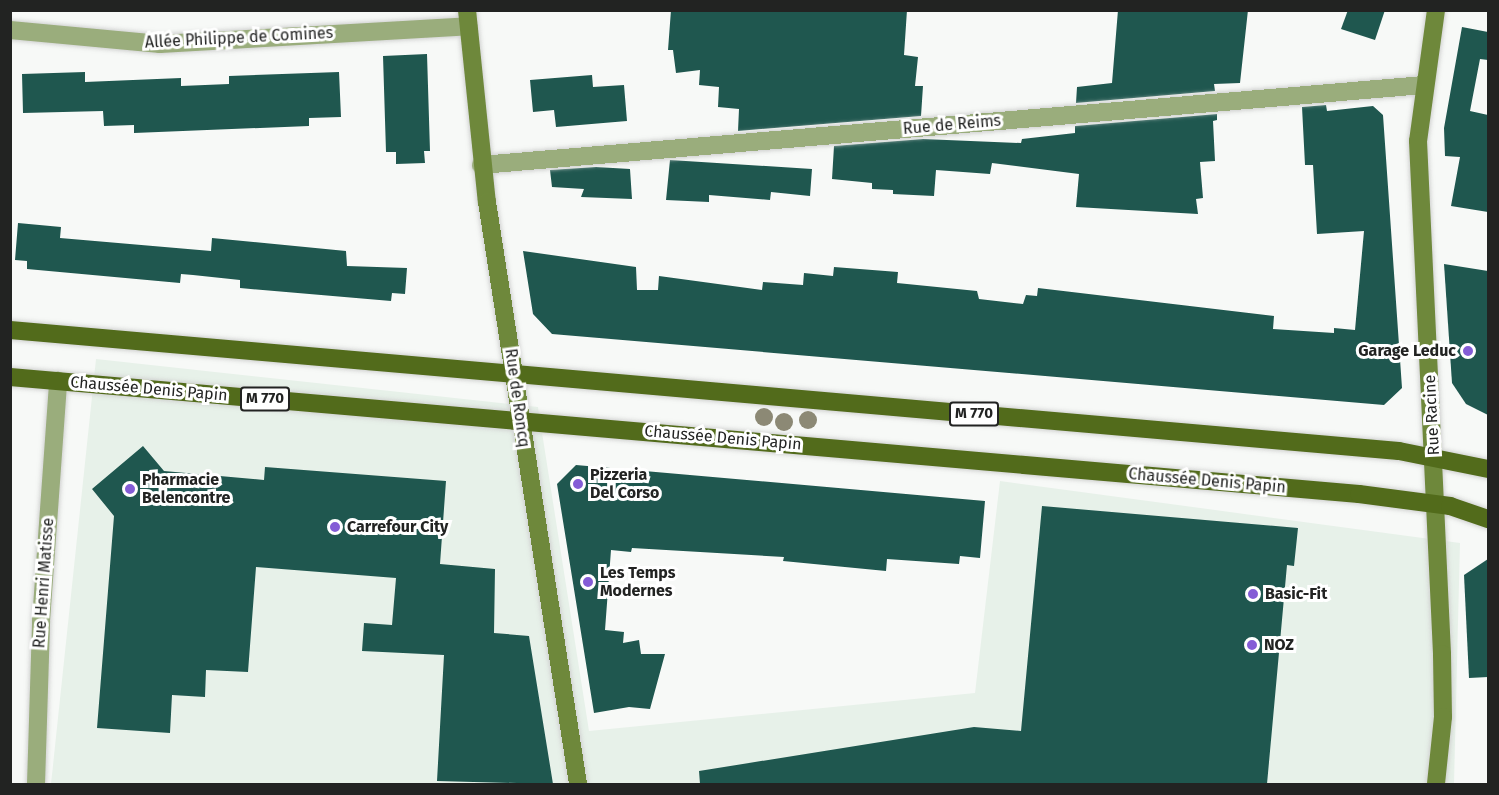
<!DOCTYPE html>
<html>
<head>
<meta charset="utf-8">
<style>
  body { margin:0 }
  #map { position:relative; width:1499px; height:795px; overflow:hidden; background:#f7f9f7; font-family:"Fira Sans",sans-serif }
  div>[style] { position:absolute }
  .built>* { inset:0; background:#e7f1e9 }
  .building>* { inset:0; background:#1f574f }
  .roads { filter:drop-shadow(0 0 2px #d1d2d1) drop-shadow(0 0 2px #d1d2d1) }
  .street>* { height:18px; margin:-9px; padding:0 9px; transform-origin:9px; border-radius:9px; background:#9aad7c }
  .secondary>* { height:18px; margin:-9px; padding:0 9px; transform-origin:9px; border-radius:9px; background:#6e883b }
  .primary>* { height:18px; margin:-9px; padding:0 9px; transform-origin:9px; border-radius:9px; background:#526b1b }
  .trees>* { width:18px; height:18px; margin:-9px; border-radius:50%; background:#8c8975 }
  .dots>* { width:16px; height:16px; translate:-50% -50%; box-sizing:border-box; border:3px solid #fff; border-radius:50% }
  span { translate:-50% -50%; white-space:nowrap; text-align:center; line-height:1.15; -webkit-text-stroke:6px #fff; paint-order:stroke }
  .shield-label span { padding:2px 4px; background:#fff; border:2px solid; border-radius:4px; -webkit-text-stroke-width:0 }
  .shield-label { font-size:15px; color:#222322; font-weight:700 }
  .street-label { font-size:16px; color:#222322 }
  .poi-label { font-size:16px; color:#222322; font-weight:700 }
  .right { translate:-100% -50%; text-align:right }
  .left { translate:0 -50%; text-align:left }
  .frame { position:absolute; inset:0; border:12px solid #222322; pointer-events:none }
</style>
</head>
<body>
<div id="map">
  <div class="built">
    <div style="clip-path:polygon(96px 359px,538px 407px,589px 731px,975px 693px,1000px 481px,1460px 543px,1454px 784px,51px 784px)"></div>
  </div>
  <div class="building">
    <div style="clip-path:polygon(671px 10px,907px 10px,904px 55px,918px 57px,915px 86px,923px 86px,921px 116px,738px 131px,739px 109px,718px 107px,719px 87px,699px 85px,700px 70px,676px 73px,673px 50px,668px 50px)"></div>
    <div style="clip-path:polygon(1118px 10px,1248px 10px,1240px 83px,1214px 84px,1215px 91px,1076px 103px,1077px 87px,1112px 83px)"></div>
    <div style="clip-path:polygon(1348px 10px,1385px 10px,1375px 40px,1341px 29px)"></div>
    <div style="clip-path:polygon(1462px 27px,1488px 32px,1488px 60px,1480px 59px,1470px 111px,1488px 115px,1488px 212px,1451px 206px,1460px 157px,1445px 156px,1444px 128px)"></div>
    <div style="clip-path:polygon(427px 54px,430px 151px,424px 151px,425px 163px,396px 164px,396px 152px,386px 152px,383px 56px)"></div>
    <div style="clip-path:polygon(85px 72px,85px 82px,181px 78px,181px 86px,229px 84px,229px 76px,339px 72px,341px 117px,309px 118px,309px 126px,134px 133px,134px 125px,104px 126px,103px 111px,23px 113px,22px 74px)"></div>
    <div style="clip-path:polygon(592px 75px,593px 87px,624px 85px,627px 121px,556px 127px,554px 110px,533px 112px,530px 80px)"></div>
    <div style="clip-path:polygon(1326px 105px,1327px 111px,1373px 106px,1383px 115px,1402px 388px,1384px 405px,552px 334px,533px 314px,523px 251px,636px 267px,637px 290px,658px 290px,659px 276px,762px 290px,763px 282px,803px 285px,804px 273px,833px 276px,834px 267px,898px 272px,897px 283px,977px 291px,979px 299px,1023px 304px,1026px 295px,1037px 296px,1038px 288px,1274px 316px,1273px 329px,1334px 333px,1334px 328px,1355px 330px,1364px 231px,1317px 234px,1313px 165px,1305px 165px,1302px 107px)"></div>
    <div style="clip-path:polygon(1217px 114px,1217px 120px,1213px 121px,1215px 161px,1200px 162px,1203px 198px,1196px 199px,1198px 214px,1076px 207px,1079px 174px,992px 163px,990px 174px,936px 170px,934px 196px,893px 194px,893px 190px,872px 189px,872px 183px,832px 179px,834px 146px,923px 139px,1021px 143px,1022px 139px,1075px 133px,1075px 126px)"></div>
    <div style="clip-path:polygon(670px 160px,812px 169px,810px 196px,771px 192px,770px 200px,709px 195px,709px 202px,666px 200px)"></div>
    <div style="clip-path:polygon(596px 167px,630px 169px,632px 199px,581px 197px,584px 189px,552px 187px,550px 170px)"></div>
    <div style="clip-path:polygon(18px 223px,61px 227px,60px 238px,211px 251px,212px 238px,346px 251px,347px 266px,407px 268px,405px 294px,392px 293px,391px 301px,240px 288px,240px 280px,193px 275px,181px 274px,180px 283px,27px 269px,27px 261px,15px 260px)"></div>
    <div style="clip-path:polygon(1444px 264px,1488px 271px,1488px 415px,1466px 404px,1452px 383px)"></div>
    <div style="clip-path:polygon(143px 446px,164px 471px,264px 480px,265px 467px,446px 481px,440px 564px,495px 569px,494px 633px,529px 636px,553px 784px,437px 781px,444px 655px,362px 651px,364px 623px,392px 625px,396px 578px,256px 567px,248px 672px,206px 670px,205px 697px,172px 695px,170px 733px,97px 728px,114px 516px,92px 489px)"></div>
    <div style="clip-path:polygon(576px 465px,985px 501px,980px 558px,960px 556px,959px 564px,887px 559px,886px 571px,783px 561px,784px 557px,632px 548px,631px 552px,611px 550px,605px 630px,624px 632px,623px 643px,639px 640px,641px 654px,665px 654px,650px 709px,629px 707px,594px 713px,557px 484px)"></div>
    <div style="clip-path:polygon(1042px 506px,1298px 528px,1294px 566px,1287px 565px,1267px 784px,700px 784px,699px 771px,974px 727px,1021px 731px)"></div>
    <div style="clip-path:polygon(1488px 559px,1488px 677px,1469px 678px,1464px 575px)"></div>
  </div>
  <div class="roads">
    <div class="street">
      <div style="left:10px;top:30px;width:151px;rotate:5.3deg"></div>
      <div style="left:160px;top:44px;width:309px;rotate:-3.3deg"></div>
      <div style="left:481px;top:165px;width:945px;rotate:-4.85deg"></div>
      <div style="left:36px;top:784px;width:163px;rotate:-88.2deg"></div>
      <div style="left:41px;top:621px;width:241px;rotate:-85.9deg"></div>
    </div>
    <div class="secondary">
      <div style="left:467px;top:10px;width:193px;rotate:84.1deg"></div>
      <div style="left:487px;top:202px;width:589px;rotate:81.11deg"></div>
      <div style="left:1436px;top:10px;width:132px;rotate:97.8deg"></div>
      <div style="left:1418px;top:141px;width:514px;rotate:87.32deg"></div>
      <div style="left:1442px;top:654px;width:63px;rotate:89.1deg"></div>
      <div style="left:1443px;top:717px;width:67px;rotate:96deg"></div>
    </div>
    <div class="primary">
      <div style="left:10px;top:330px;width:1394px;rotate:4.98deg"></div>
      <div style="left:1399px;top:451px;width:91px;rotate:11.4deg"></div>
      <div style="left:10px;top:377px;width:1354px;rotate:4.96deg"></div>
      <div style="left:1359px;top:494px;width:92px;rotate:7.5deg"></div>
      <div style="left:1450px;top:506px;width:40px;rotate:18.9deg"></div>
    </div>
  </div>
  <div class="trees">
    <div style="left:764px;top:417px"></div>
    <div style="left:808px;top:420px"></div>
    <div style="left:784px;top:422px"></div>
  </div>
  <div class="dots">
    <div style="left:1468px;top:351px;background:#845cd6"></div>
    <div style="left:578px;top:484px;background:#845cd6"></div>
    <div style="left:130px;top:489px;background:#845cd6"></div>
    <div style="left:335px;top:527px;background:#845cd6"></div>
    <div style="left:588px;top:582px;background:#845cd6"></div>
    <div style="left:1253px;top:594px;background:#845cd6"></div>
    <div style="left:1252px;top:645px;background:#845cd6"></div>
  </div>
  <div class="shield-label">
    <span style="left:265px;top:399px">M 770</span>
    <span style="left:974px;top:414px">M 770</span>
  </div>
  <div class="street-label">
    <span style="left:239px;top:38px;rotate:-3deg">Allée Philippe de Comines</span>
    <span style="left:952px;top:125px;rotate:-5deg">Rue de Reims</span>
    <span style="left:149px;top:389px;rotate:5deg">Chaussée Denis Papin</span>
    <span style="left:517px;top:398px;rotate:82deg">Rue de Roncq</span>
    <span style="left:1432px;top:415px;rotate:-93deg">Rue Racine</span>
    <span style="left:723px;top:438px;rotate:5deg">Chaussée Denis Papin</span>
    <span style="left:1207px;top:481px;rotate:5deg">Chaussée Denis Papin</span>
    <span style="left:44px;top:583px;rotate:-86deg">Rue Henri Matisse</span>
  </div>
  <div class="poi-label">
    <span class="right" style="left:1456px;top:351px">Garage Leduc</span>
    <span class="left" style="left:590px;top:484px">Pizzeria<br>Del Corso</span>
    <span class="left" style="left:142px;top:489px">Pharmacie<br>Belencontre</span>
    <span class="left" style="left:347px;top:527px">Carrefour City</span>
    <span class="left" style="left:600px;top:582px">Les Temps<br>Modernes</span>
    <span class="left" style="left:1265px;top:594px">Basic-Fit</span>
    <span class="left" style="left:1264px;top:645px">NOZ</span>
  </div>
  <div class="frame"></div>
</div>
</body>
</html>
